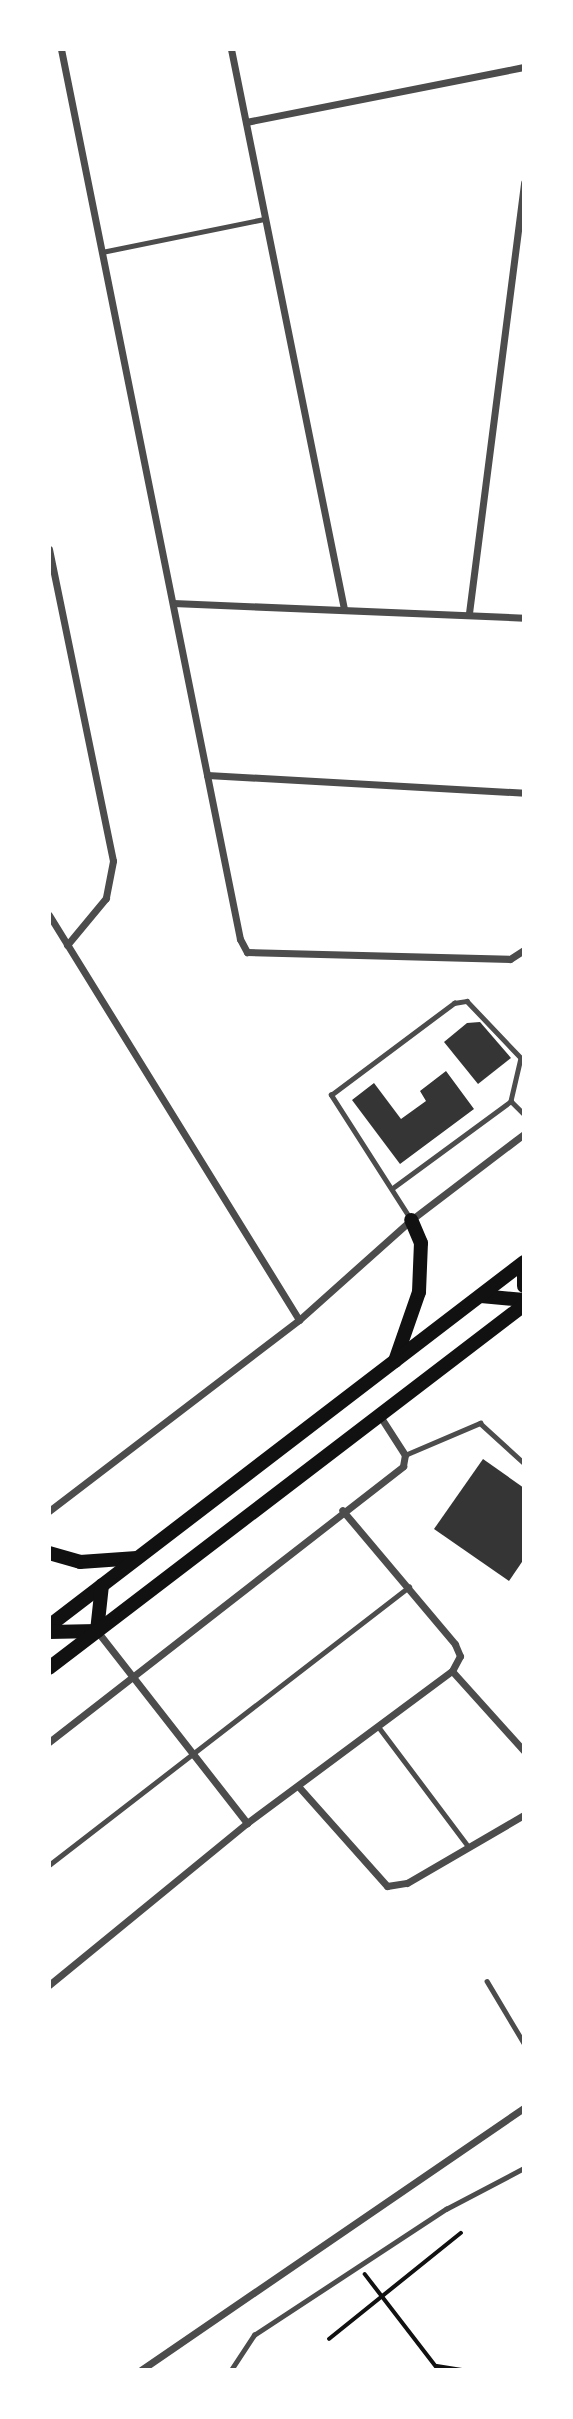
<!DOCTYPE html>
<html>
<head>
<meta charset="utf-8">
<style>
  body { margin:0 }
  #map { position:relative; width:573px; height:2419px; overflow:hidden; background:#fff; font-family:"Archivo Narrow",sans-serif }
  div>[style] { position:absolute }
  .building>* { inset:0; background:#353535 }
  .path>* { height:3.5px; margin:-1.75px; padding:0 1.75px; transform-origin:1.75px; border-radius:1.75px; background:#111 }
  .service>* { height:4.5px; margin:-2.25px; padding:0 2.25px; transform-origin:2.25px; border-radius:2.25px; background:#4c4c4c }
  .minor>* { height:7px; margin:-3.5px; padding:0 3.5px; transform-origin:3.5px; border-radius:3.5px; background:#4c4c4c }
  .trunk>* { height:14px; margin:-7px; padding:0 7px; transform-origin:7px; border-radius:7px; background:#111 }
  span { translate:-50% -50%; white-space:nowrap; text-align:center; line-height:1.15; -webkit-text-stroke:5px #fff; paint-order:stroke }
  .frame { position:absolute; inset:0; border:51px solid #fff; pointer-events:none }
</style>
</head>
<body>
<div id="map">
  <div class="building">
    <div style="clip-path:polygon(480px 1022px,511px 1058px,478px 1084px,444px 1042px,467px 1023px)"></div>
    <div style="clip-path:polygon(446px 1071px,474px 1109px,400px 1164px,352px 1100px,374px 1083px,401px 1119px,426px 1101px,420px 1091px)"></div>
    <div style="clip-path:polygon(483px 1459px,524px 1488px,524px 1559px,509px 1581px,434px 1529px)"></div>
  </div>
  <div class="path">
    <div style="left:365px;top:2274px;width:121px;rotate:52.4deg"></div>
    <div style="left:329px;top:2339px;width:169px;rotate:-38.8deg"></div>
    <div style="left:437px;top:2366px;width:25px;rotate:9deg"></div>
  </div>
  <div class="service">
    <div style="left:102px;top:252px;width:165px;rotate:-11.5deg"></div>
    <div style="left:394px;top:1187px;width:145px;rotate:-36.3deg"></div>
    <div style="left:409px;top:1217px;width:145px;rotate:-122.6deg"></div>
    <div style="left:331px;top:1095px;width:154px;rotate:-36.8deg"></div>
    <div style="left:454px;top:1003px;width:13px;rotate:-9deg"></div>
    <div style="left:467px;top:1001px;width:79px;rotate:46.5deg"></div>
    <div style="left:521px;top:1058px;width:44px;rotate:103.1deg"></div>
    <div style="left:511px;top:1101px;width:18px;rotate:45deg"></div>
    <div style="left:405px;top:1455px;width:82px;rotate:-23.1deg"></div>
    <div style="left:480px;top:1423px;width:59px;rotate:42.3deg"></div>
    <div style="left:378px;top:1726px;width:150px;rotate:53.1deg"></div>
    <div style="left:49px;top:1865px;width:455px;rotate:-37.7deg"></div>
    <div style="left:487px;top:1981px;width:72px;rotate:59.2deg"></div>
    <div style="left:231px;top:2370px;width:42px;rotate:-56.7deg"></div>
    <div style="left:254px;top:2335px;width:230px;rotate:-33.3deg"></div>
    <div style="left:446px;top:2209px;width:88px;rotate:-27.7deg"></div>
  </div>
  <div class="minor">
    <div style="left:61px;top:49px;width:908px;rotate:78.63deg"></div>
    <div style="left:240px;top:939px;width:15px;rotate:62deg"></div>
    <div style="left:247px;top:952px;width:263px;rotate:1.5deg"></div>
    <div style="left:510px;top:959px;width:17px;rotate:-33deg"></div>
    <div style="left:231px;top:49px;width:571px;rotate:78.59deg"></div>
    <div style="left:246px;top:122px;width:283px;rotate:-11.2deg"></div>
    <div style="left:49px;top:549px;width:318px;rotate:78.4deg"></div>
    <div style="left:113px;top:861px;width:38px;rotate:101deg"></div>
    <div style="left:106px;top:898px;width:61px;rotate:129.7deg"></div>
    <div style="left:173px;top:603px;width:351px;rotate:2.4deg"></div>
    <div style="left:469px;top:613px;width:434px;rotate:-82.7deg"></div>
    <div style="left:207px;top:775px;width:318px;rotate:3.2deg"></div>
    <div style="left:49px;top:915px;width:476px;rotate:58.3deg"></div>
    <div style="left:49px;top:1511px;width:315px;rotate:-37.4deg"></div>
    <div style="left:299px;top:1320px;width:150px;rotate:-41.8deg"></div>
    <div style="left:411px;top:1220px;width:142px;rotate:-37.3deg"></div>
    <div style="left:97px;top:1631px;width:244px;rotate:52deg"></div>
    <div style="left:452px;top:1671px;width:108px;rotate:48deg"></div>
    <div style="left:49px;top:1742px;width:449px;rotate:-37.9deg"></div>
    <div style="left:403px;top:1466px;width:11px;rotate:-80deg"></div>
    <div style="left:405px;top:1455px;width:46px;rotate:-122.7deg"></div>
    <div style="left:298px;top:1786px;width:134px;rotate:48.3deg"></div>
    <div style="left:387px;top:1886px;width:20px;rotate:-9deg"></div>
    <div style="left:407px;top:1883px;width:135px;rotate:-30.2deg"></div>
    <div style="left:49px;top:1985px;width:256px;rotate:-39.3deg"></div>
    <div style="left:247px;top:1823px;width:255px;rotate:-36.6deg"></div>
    <div style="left:452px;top:1671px;width:17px;rotate:-62deg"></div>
    <div style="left:460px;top:1656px;width:13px;rotate:-113deg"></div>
    <div style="left:455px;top:1644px;width:175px;rotate:-130.1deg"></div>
    <div style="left:141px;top:2370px;width:464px;rotate:-34.4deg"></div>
  </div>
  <div class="trunk">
    <div style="left:524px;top:1265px;width:21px;rotate:90deg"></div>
    <div style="left:481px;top:1296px;width:43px;rotate:5.3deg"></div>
    <div style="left:395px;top:1361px;width:73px;rotate:-70.8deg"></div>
    <div style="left:419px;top:1292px;width:49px;rotate:-87.7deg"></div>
    <div style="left:421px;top:1243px;width:25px;rotate:-113deg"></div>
    <div style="left:49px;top:1553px;width:32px;rotate:16deg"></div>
    <div style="left:80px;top:1562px;width:57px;rotate:-4deg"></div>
    <div style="left:49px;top:1626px;width:598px;rotate:-37.46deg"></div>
    <div style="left:97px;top:1631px;width:46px;rotate:-83.8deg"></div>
    <div style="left:49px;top:1632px;width:48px;rotate:-1.2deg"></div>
    <div style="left:49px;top:1668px;width:598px;rotate:-37.39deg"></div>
  </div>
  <div class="frame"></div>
</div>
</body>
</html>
